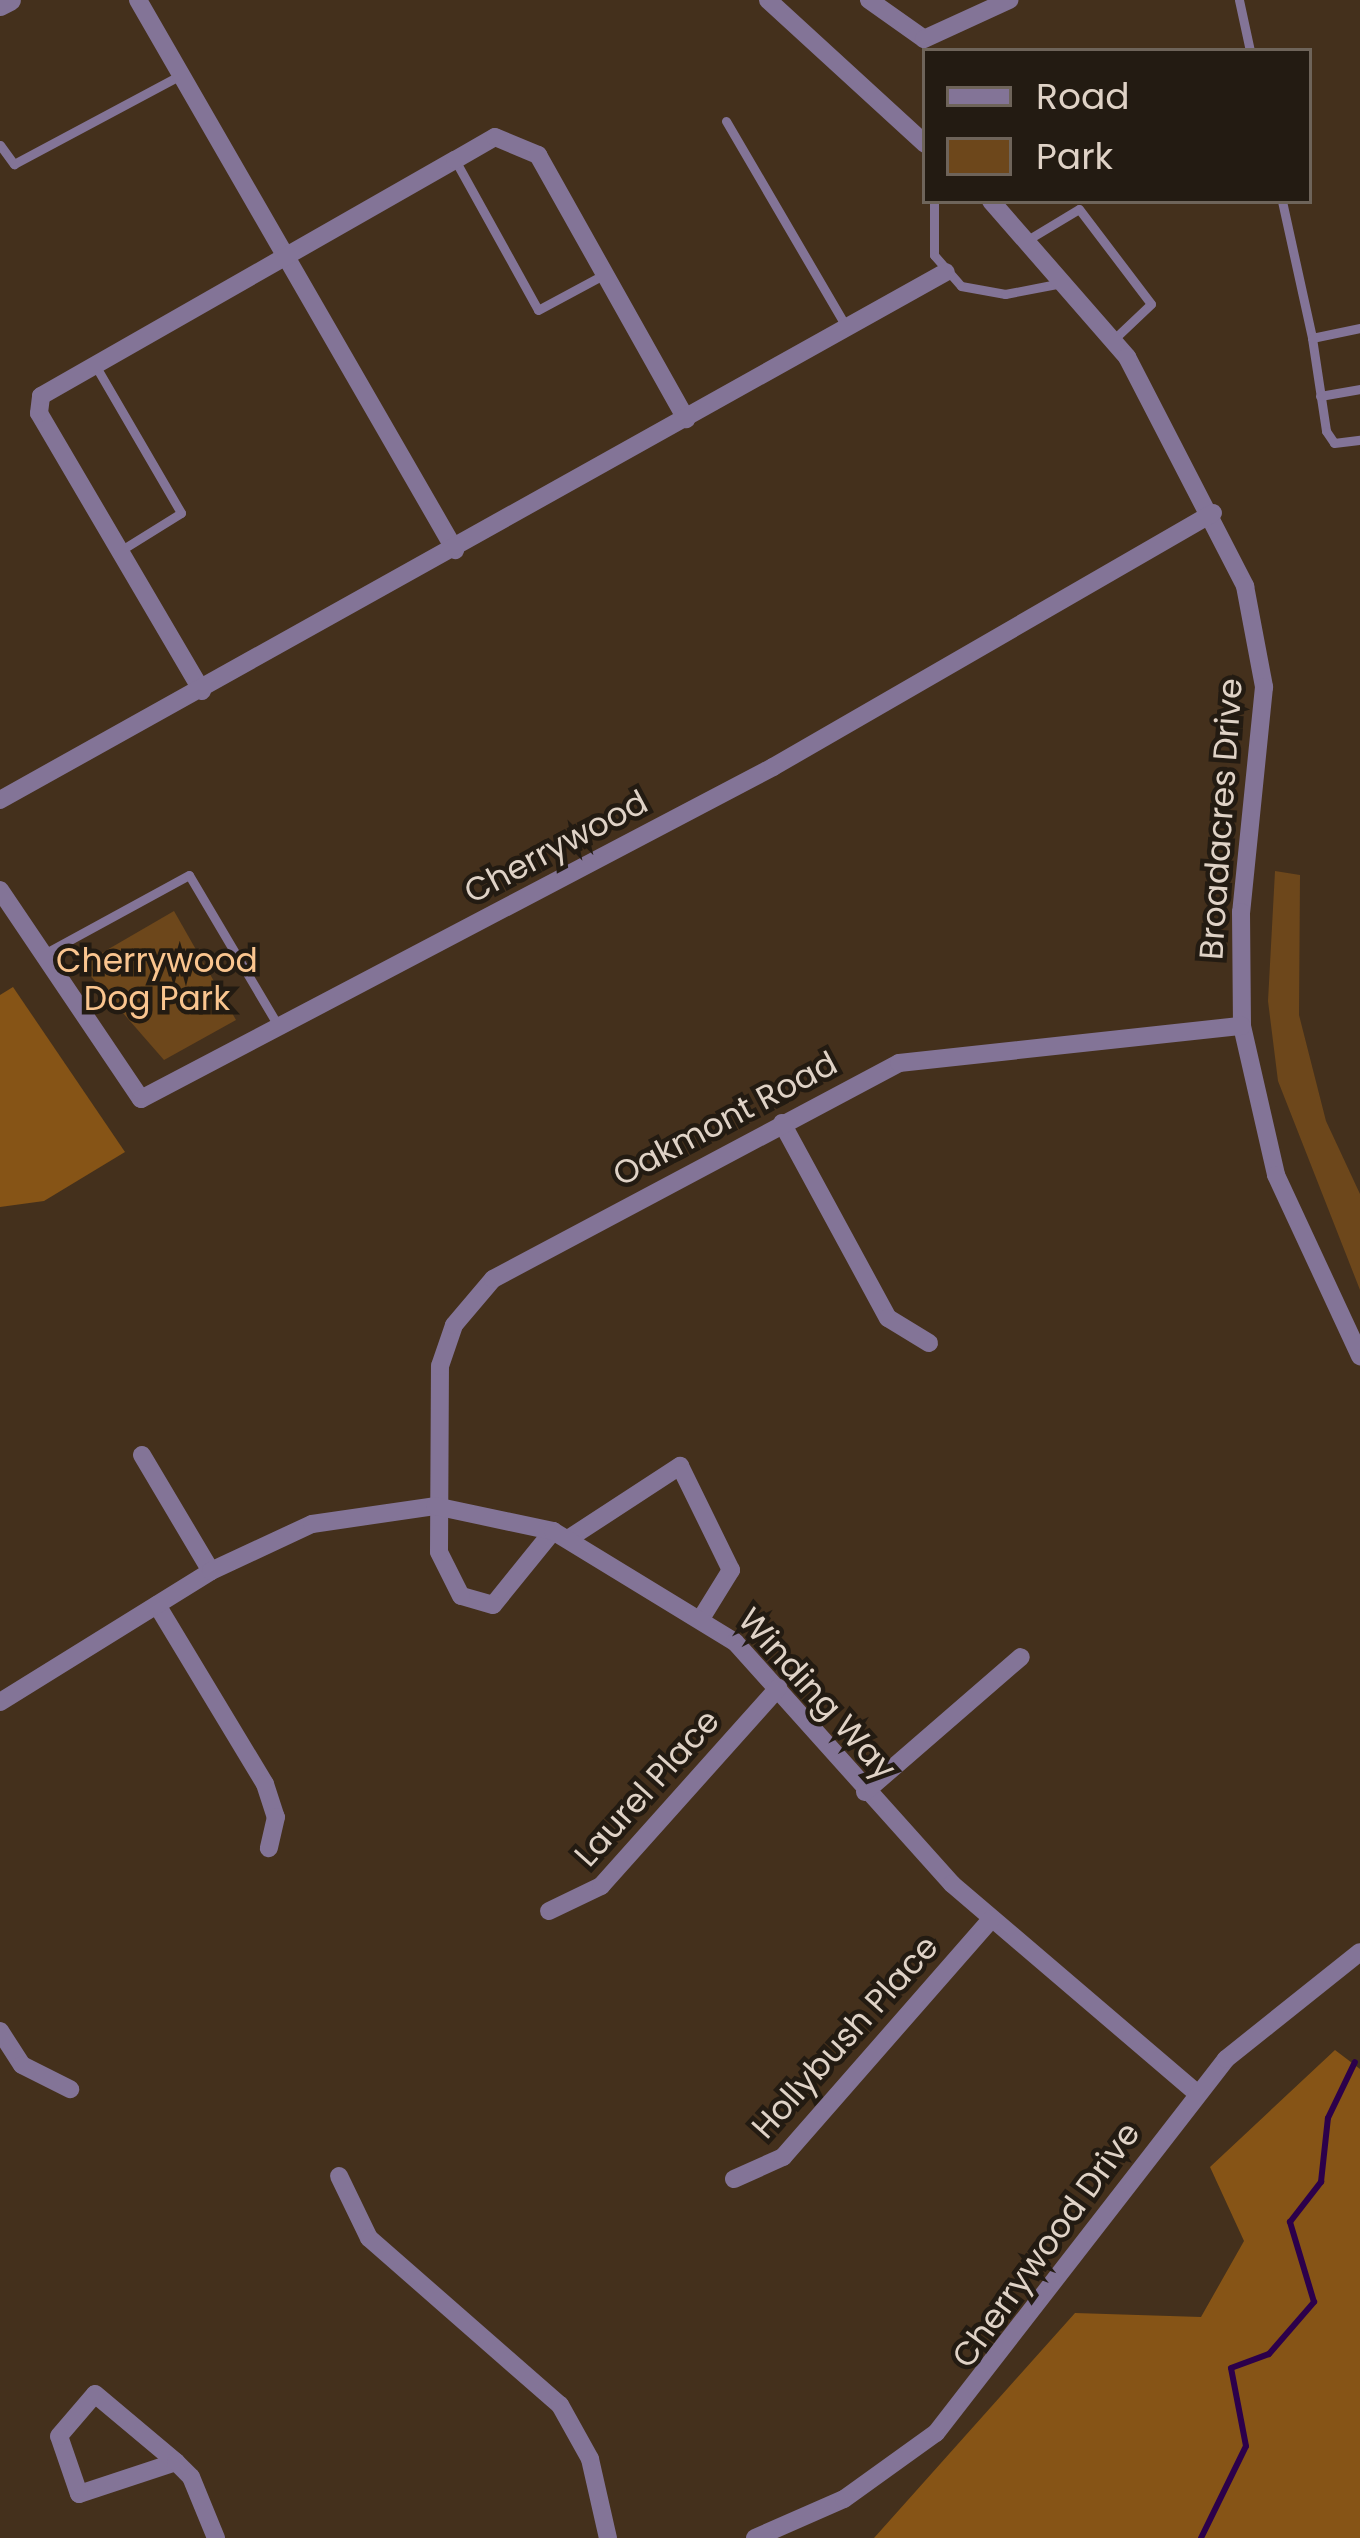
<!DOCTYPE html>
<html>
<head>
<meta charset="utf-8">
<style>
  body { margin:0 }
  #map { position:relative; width:1360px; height:2538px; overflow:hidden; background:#44301c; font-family:Poppins,sans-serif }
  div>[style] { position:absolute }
  .green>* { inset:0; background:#6d471b }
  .forest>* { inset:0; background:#865416 }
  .stream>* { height:6px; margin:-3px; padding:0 3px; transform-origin:3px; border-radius:3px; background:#2c004b }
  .service>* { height:9px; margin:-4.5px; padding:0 4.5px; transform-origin:4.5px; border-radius:4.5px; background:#837497 }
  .minor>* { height:18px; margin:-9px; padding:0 9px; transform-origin:9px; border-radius:9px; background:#837497 }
  .tertiary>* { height:21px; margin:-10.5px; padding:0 10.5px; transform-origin:10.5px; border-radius:10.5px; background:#837497 }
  span { translate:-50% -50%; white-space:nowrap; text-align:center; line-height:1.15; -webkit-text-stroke:9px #231b12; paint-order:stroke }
  .street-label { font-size:33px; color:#dfd2c6 }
  .park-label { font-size:33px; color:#fac58f }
  .legend { position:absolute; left:922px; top:48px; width:390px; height:156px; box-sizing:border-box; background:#231b12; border:3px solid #6e645a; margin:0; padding:15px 21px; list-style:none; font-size:36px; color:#dfd2c6 }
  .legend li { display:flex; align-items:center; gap:24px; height:60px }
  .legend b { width:60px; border:3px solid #6e645a }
</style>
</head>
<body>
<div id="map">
  <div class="green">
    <div style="clip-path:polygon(1275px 871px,1300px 875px,1299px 1015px,1326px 1121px,1360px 1194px,1360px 1290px,1278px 1081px,1268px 1001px)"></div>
    <div style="clip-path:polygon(174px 911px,236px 1020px,164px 1060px,81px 965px)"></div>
  </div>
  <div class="forest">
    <div style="clip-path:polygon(13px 987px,125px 1152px,44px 1201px,0 1207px,0 995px)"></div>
    <div style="clip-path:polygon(1335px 2050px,1360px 2069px,1360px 2538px,874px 2538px,1075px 2313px,1201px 2317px,1244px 2241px,1210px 2167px)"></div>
  </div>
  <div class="stream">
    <div style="left:1201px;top:2538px;width:102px;rotate:-63.9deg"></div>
    <div style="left:1246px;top:2446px;width:79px;rotate:-100.9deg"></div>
    <div style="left:1231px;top:2368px;width:40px;rotate:-20.2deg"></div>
    <div style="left:1269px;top:2354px;width:69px;rotate:-49.1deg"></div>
    <div style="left:1314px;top:2302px;width:84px;rotate:-106.7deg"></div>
    <div style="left:1290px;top:2222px;width:51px;rotate:-52.2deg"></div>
    <div style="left:1321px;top:2182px;width:64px;rotate:-83.8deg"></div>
    <div style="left:1328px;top:2118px;width:62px;rotate:-64.3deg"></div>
  </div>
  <div class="service">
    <div style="left:1239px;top:0;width:52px;rotate:77.8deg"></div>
    <div style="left:726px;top:121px;width:240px;rotate:59.7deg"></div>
    <div style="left:0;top:145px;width:24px;rotate:54deg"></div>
    <div style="left:14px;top:164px;width:189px;rotate:-28.1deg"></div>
    <div style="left:455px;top:160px;width:171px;rotate:61deg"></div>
    <div style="left:538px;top:310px;width:74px;rotate:-28.3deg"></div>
    <div style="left:934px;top:201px;width:54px;rotate:90deg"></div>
    <div style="left:934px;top:255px;width:41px;rotate:48.9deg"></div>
    <div style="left:961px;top:286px;width:45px;rotate:10.3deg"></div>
    <div style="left:1005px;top:294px;width:58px;rotate:-10.9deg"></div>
    <div style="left:1282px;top:201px;width:140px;rotate:77.6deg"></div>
    <div style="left:1312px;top:338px;width:49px;rotate:-11.8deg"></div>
    <div style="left:1029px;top:239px;width:58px;rotate:-31deg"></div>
    <div style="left:1079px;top:209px;width:119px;rotate:52.8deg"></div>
    <div style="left:1151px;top:304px;width:52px;rotate:136.5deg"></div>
    <div style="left:1312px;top:338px;width:94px;rotate:81.4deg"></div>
    <div style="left:1326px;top:431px;width:14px;rotate:56deg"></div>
    <div style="left:1334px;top:443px;width:26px;rotate:-7deg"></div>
    <div style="left:95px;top:365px;width:171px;rotate:59.8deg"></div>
    <div style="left:181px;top:513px;width:72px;rotate:148.1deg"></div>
    <div style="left:1320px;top:396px;width:41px;rotate:-9.9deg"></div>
    <div style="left:44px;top:954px;width:165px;rotate:-28.6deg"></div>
    <div style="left:189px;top:875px;width:177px;rotate:59.4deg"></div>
  </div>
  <div class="minor">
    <div style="left:138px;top:0;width:635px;rotate:60.04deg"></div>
    <div style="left:768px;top:0;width:213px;rotate:42.5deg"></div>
    <div style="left:869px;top:0;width:67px;rotate:35.3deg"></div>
    <div style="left:924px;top:39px;width:94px;rotate:-24.6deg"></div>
    <div style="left:991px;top:201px;width:207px;rotate:48.9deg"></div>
    <div style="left:1127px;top:357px;width:258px;rotate:62.7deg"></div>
    <div style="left:1245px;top:586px;width:103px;rotate:79.3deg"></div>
    <div style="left:1264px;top:687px;width:226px;rotate:95.8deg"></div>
    <div style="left:1241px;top:912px;width:114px;rotate:89.5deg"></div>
    <div style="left:1242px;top:1026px;width:153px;rotate:77.1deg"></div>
    <div style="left:1276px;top:1175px;width:200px;rotate:65.1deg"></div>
    <div style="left:202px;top:691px;width:322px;rotate:-120.4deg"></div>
    <div style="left:39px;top:413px;width:17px;rotate:-83deg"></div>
    <div style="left:41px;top:396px;width:477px;rotate:-29.7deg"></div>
    <div style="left:455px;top:160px;width:46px;rotate:-29.9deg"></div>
    <div style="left:495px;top:137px;width:47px;rotate:22.7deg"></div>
    <div style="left:538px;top:155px;width:303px;rotate:60.7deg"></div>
    <div style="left:0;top:800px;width:1083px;rotate:-29.17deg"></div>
    <div style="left:0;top:890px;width:252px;rotate:56deg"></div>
    <div style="left:141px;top:1099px;width:714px;rotate:-27.71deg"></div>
    <div style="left:773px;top:767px;width:508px;rotate:-30deg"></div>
    <div style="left:782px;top:1123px;width:222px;rotate:61.5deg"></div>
    <div style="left:888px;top:1318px;width:48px;rotate:31.4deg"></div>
    <div style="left:142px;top:1455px;width:135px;rotate:59.3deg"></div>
    <div style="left:553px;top:1531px;width:95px;rotate:129deg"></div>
    <div style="left:493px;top:1605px;width:33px;rotate:-164deg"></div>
    <div style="left:461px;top:1596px;width:49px;rotate:-116.6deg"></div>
    <div style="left:439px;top:1552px;width:186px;rotate:-89.7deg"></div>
    <div style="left:440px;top:1366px;width:43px;rotate:-71.1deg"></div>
    <div style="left:454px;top:1325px;width:60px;rotate:-49.7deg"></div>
    <div style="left:493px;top:1279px;width:460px;rotate:-28deg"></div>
    <div style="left:899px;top:1063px;width:345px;rotate:-6.2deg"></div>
    <div style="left:568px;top:1539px;width:134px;rotate:-33.1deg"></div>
    <div style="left:680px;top:1466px;width:116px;rotate:63.9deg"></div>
    <div style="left:731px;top:1570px;width:55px;rotate:121.7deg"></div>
    <div style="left:157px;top:1605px;width:209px;rotate:58.9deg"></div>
    <div style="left:265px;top:1784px;width:35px;rotate:72deg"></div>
    <div style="left:276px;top:1817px;width:32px;rotate:103deg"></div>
    <div style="left:0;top:1702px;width:248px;rotate:-31.8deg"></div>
    <div style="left:211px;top:1571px;width:111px;rotate:-25deg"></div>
    <div style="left:312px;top:1524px;width:124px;rotate:-8.3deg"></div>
    <div style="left:435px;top:1506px;width:121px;rotate:12deg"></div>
    <div style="left:553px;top:1531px;width:213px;rotate:31.4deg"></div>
    <div style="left:735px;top:1642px;width:325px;rotate:48.1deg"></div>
    <div style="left:952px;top:1884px;width:322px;rotate:40.5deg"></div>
    <div style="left:865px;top:1792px;width:206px;rotate:-40.9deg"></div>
    <div style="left:549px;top:1911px;width:58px;rotate:-25.7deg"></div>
    <div style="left:601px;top:1886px;width:266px;rotate:-48.2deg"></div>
    <div style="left:0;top:2031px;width:40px;rotate:57.1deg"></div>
    <div style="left:22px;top:2065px;width:54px;rotate:26.6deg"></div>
    <div style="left:339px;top:2176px;width:69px;rotate:64.2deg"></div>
    <div style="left:369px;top:2238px;width:254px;rotate:41.2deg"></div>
    <div style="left:560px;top:2405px;width:62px;rotate:60.9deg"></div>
    <div style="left:590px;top:2459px;width:81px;rotate:77.2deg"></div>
    <div style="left:734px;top:2179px;width:54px;rotate:-24.2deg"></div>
    <div style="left:783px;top:2157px;width:316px;rotate:-48.8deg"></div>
    <div style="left:176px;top:2462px;width:102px;rotate:161.7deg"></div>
    <div style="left:79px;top:2494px;width:61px;rotate:-109deg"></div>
    <div style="left:59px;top:2436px;width:55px;rotate:-49.4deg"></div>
    <div style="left:95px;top:2394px;width:106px;rotate:40deg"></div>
    <div style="left:176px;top:2462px;width:21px;rotate:45deg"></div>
    <div style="left:191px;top:2477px;width:66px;rotate:67.7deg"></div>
    <div style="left:755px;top:2538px;width:97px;rotate:-23.7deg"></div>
    <div style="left:844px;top:2499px;width:113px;rotate:-35.7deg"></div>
    <div style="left:936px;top:2433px;width:473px;rotate:-52.2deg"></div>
    <div style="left:1226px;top:2059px;width:171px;rotate:-38.6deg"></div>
  </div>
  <div class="tertiary">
    <div style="left:0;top:5px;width:11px;rotate:-27deg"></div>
  </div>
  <div class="street-label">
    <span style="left:1221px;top:819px;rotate:-86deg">Broadacres Drive</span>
    <span style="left:556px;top:847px;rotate:-28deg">Cherrywood</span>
    <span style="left:725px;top:1119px;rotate:-28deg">Oakmont Road</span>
    <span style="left:817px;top:1694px;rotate:48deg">Winding Way</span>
    <span style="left:647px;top:1788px;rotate:-48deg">Laurel Place</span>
    <span style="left:845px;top:2037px;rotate:-48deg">Hollybush Place</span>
    <span style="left:1046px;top:2245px;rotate:-54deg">Cherrywood Drive</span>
  </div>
  <div class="park-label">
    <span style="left:157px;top:980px">Cherrywood<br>Dog Park</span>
  </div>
  <ul class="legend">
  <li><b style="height:15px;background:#837497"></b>Road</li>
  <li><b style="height:33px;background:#6d471b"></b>Park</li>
  </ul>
</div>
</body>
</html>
